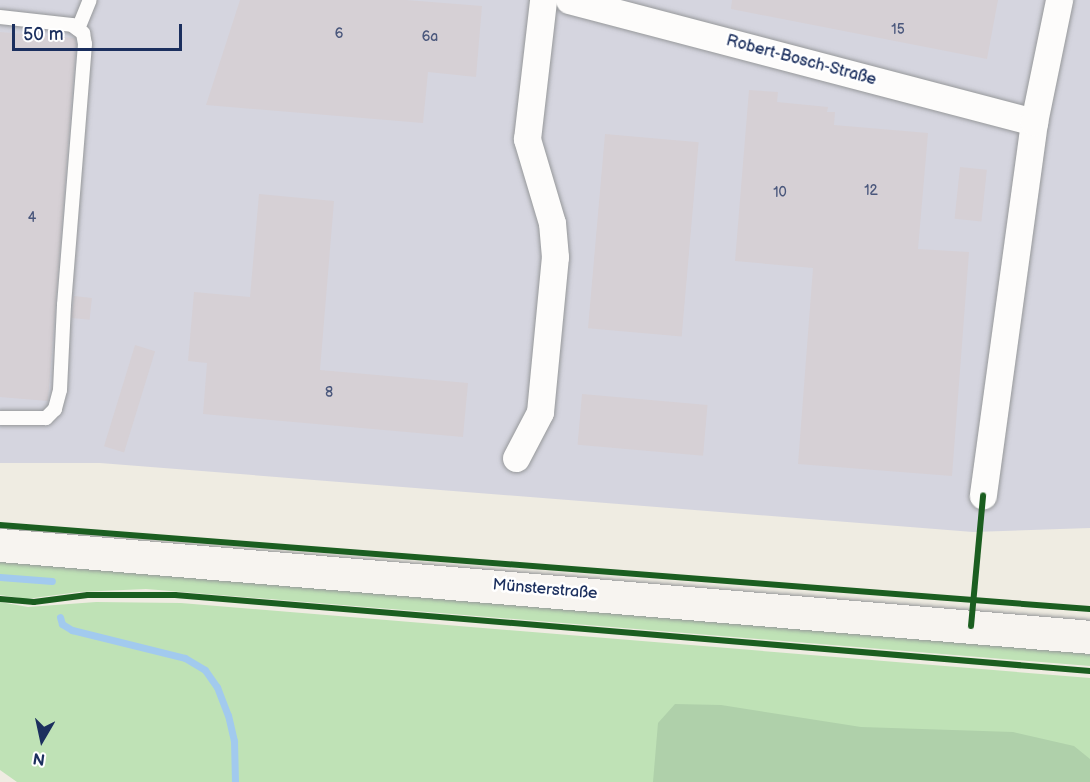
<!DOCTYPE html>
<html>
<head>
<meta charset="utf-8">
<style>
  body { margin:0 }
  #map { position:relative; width:1090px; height:782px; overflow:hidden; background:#efece2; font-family:"Balsamiq Sans",sans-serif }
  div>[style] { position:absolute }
  .industrial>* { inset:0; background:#d5d5df }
  .green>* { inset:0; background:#bfe2b6 }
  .forest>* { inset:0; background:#afd0aa }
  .stream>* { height:7px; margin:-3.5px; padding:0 3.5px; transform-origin:3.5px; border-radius:3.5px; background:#a2caee }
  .building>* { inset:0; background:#d6d0d5; transform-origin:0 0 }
  .roads { filter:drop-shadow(0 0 2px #96989a) drop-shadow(0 0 2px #96989a) }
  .service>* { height:14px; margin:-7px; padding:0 7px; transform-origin:7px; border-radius:7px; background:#fdfcfb }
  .minor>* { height:27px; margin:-13.5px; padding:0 13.5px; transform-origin:13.5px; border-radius:13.5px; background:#fdfcfb }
  .secondary>* { height:33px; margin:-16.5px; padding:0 16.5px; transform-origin:16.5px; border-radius:16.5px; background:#f7f4f0 }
  .cycleway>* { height:6px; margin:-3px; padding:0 3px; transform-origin:3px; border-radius:3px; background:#1b5e20 }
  span { translate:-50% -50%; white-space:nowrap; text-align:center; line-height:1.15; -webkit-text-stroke:5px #fff; paint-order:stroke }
  .number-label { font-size:14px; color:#4a577c }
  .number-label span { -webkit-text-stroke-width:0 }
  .street-label { font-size:16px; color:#1b2f5e }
  .north { position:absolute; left:12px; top:710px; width:60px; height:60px; -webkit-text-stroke:4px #fff; paint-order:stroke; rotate:189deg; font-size:16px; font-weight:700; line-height:24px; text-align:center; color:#1b2f5e }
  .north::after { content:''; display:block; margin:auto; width:21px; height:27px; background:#1b2f5e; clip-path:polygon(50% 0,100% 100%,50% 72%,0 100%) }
  .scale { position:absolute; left:12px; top:24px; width:170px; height:27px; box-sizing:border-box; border:3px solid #1b2f5e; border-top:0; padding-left:8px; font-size:18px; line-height:21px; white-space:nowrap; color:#1b2f5e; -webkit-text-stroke:4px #fff; paint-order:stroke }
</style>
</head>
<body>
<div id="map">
  <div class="industrial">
    <div style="clip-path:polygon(0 0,1090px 0,1090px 528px,973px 532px,100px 463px,0 463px)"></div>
  </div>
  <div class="green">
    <div style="clip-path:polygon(0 560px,1090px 649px,1090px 666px,146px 589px,79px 592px,26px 599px,0 595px)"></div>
    <div style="clip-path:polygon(0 602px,28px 607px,96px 602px,181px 603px,1090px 678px,1090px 782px,17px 782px,0 770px)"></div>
  </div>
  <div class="forest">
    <div style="clip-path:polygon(675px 704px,721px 705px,861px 727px,1013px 732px,1074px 746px,1090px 759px,1090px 782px,653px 782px,658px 723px)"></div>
  </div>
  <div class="stream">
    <div style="left:0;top:577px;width:52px;rotate:4.4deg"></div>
    <div style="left:60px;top:617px;width:7px;rotate:74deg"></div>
    <div style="left:62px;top:624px;width:12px;rotate:31deg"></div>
    <div style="left:72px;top:630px;width:116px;rotate:13.9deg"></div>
    <div style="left:185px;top:658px;width:23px;rotate:31deg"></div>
    <div style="left:205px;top:670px;width:21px;rotate:55deg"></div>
    <div style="left:217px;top:687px;width:30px;rotate:69deg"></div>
    <div style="left:228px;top:715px;width:27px;rotate:77deg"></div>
    <div style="left:234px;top:741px;width:41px;rotate:88.6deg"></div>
  </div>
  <div class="building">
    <div style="clip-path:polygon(240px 0,406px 0,482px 6px,476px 77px,428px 72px,423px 123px,206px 105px)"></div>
    <div style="clip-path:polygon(732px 0,998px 0,987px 59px,731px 9px)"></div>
    <div style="clip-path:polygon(0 32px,75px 38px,76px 44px,48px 401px,0 397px)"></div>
    <div style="clip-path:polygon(749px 90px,778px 92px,777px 102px,828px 107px,827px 112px,835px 112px,834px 125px,928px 133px,918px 249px,969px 252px,952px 476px,798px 464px,813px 268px,735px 261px)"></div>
    <div style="left:605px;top:134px;width:94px;height:195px;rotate:5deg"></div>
    <div style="left:960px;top:167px;width:27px;height:52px;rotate:6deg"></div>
    <div style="clip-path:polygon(259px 194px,334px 201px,320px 370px,468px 383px,463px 437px,203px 414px,207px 363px,188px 361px,194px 292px,250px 297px)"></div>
    <div style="left:74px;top:296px;width:18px;height:22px;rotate:6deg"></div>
    <div style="left:135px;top:345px;width:21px;height:106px;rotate:17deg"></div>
    <div style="left:582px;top:394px;width:126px;height:51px;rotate:5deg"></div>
  </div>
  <div class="roads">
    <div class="service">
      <div style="left:0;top:17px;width:72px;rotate:6.3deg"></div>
      <div style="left:72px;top:25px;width:14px;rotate:36deg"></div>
      <div style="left:83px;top:33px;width:11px;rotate:80deg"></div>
      <div style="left:85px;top:44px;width:262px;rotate:94.6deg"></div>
      <div style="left:64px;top:305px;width:85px;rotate:92.7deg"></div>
      <div style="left:60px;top:390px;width:20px;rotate:105deg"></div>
      <div style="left:55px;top:409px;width:13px;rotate:135deg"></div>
      <div style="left:46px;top:418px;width:46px;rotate:180deg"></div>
      <div style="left:78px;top:29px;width:31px;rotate:-68deg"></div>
    </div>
    <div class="minor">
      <div style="left:569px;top:0;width:481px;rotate:14.7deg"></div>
      <div style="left:1034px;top:122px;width:377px;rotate:97.8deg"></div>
      <div style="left:1034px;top:122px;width:125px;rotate:-78.4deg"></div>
      <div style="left:516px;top:458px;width:52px;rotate:-62.4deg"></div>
      <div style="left:540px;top:412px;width:156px;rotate:-84.5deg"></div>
      <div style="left:555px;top:257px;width:34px;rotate:-95deg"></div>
      <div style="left:552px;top:223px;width:88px;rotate:-106.6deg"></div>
      <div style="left:527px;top:139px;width:140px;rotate:-83.4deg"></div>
    </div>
    <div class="secondary">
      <div style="left:0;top:545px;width:1094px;rotate:4.82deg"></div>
    </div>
  </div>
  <div class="cycleway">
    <div style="left:0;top:525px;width:1093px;rotate:4.41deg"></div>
    <div style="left:0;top:599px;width:34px;rotate:5deg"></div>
    <div style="left:34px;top:602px;width:54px;rotate:-7.4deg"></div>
    <div style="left:88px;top:595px;width:87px"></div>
    <div style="left:175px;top:595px;width:918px;rotate:4.75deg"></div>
    <div style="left:971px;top:626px;width:131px;rotate:-84.7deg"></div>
  </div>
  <div class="number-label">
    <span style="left:898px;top:30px">15</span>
    <span style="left:339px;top:34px">6</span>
    <span style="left:430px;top:37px">6a</span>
    <span style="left:871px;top:191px">12</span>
    <span style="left:780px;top:193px">10</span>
    <span style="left:32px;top:218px">4</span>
    <span style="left:329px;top:393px">8</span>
  </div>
  <div class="street-label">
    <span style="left:801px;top:61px;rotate:15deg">Robert-Bosch-Straße</span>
    <span style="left:545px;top:590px;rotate:5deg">Münsterstraße</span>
  </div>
  <div class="north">N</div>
  <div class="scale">50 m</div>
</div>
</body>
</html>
